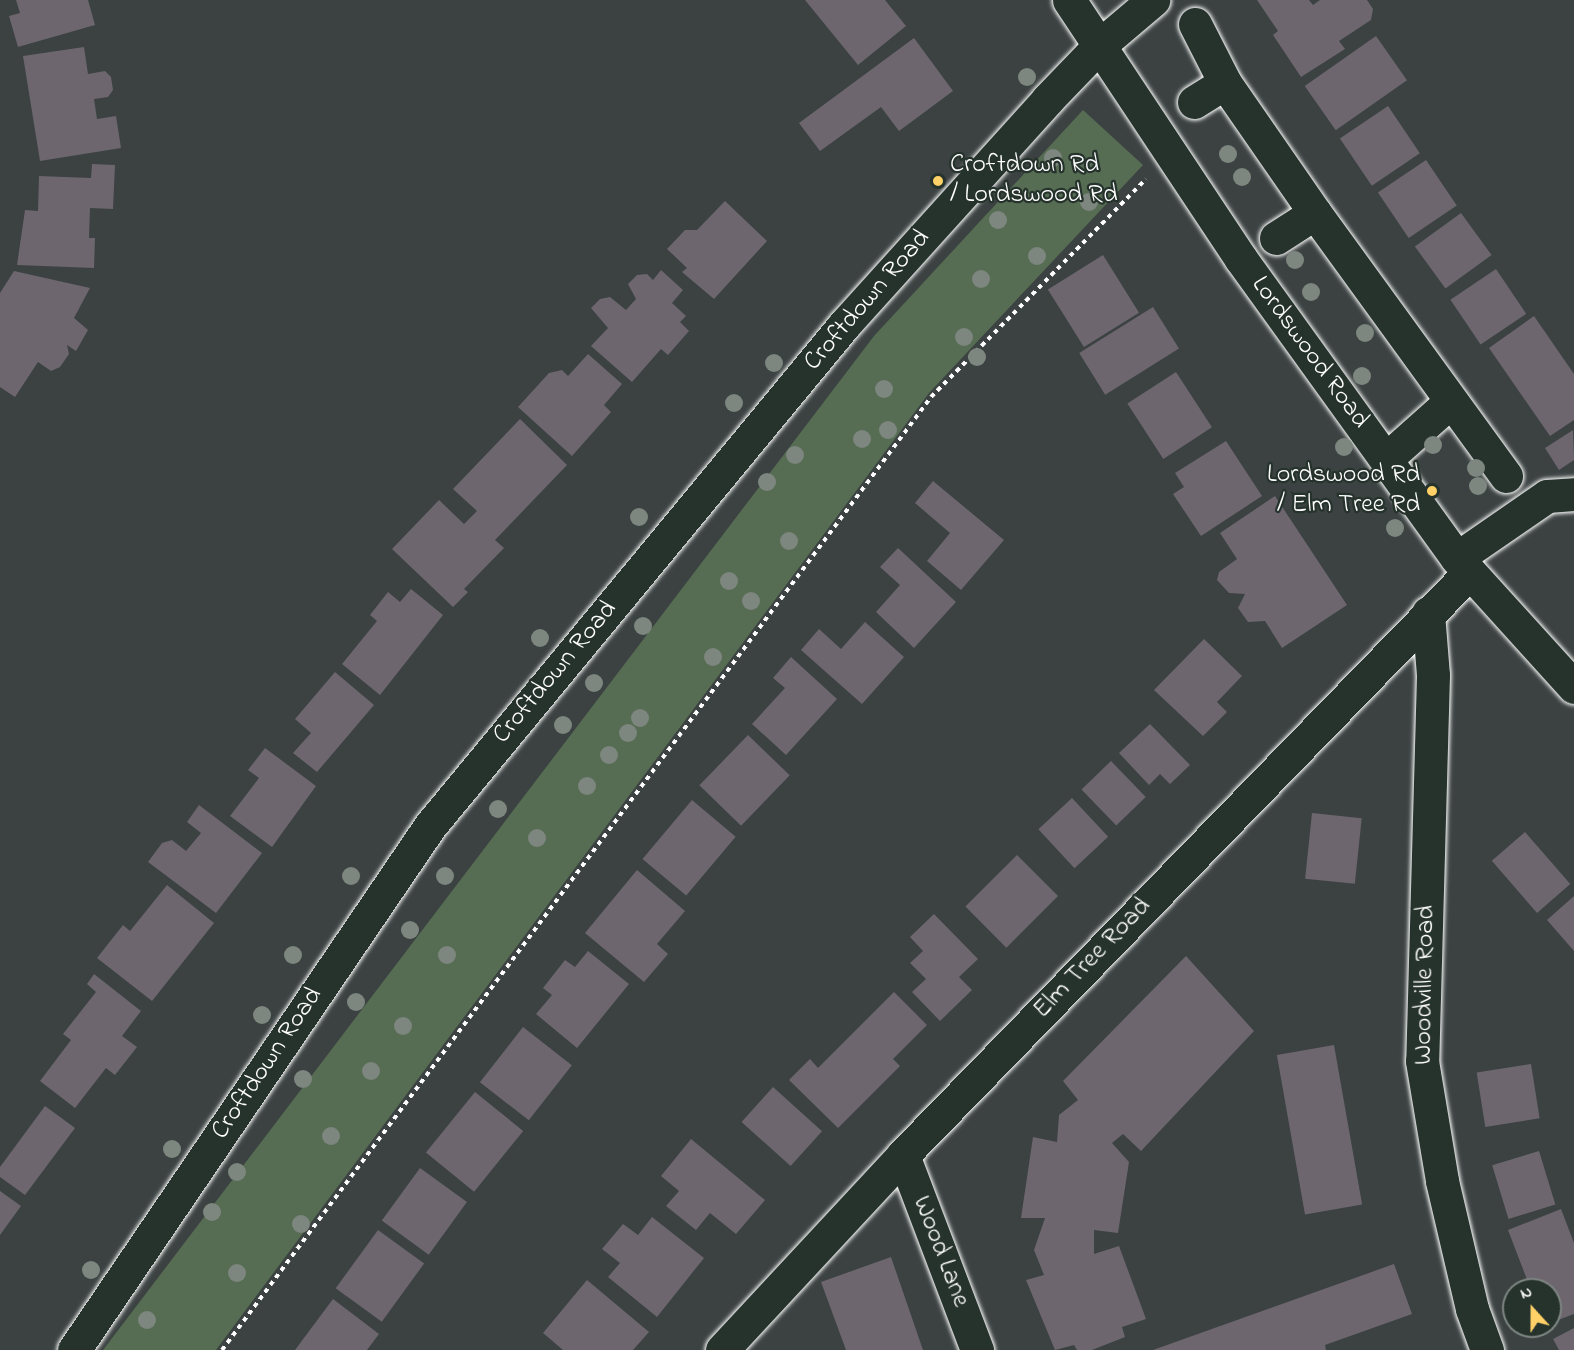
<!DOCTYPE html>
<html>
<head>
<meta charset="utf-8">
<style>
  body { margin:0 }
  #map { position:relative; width:1574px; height:1350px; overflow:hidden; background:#3b4241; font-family:"Indie Flower",sans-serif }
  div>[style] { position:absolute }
  .green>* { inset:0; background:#566d53 }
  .building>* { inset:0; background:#6d666f; transform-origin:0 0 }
  .path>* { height:4px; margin-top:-2px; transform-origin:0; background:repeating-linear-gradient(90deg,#fff 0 4.5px,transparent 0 9px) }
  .roads { filter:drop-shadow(0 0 2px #fff) drop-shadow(0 0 2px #fff) }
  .street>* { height:33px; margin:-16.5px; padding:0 16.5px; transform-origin:16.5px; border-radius:16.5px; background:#26332d }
  .secondary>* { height:33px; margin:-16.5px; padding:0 16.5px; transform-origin:16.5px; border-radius:16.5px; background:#26332d }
  .primary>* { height:33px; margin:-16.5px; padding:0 16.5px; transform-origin:16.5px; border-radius:16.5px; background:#26332d }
  .trees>* { width:18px; height:18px; margin:-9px; border-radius:50%; background:#7d867f }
  .dots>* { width:16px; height:16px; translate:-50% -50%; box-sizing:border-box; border:3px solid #26332d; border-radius:50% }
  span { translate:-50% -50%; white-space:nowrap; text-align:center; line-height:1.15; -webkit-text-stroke:4.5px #26332d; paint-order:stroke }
  .poi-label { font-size:26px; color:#fff }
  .left { translate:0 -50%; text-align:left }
  .right { translate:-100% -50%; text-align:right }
  .street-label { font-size:26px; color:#fff }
  .north { position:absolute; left:1502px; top:1278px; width:60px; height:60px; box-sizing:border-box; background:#26332d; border:2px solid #7d8581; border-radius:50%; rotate:339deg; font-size:16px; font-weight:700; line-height:24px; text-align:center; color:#fff }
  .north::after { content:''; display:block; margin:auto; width:21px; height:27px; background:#ffd166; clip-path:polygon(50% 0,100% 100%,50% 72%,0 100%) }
</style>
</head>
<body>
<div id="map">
  <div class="green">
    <div style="clip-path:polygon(1083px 110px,1143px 165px,929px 393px,216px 1350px,103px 1350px,874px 336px)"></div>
  </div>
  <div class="building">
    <div style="clip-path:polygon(16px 0,88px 0,95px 25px,18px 47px,9px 16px,20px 13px)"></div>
    <div style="clip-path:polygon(805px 0,885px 0,906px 26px,858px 65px)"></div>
    <div style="clip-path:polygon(1257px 0,1309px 0,1313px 5px,1320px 0,1367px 0,1373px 9px,1371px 20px,1339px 41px,1345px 49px,1301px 77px,1273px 35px,1278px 31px)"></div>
    <div style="left:1376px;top:36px;width:54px;height:87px;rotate:55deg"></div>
    <div style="clip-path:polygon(914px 38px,953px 91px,899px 131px,881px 107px,820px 151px,799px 123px)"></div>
    <div style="clip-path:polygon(84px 47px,88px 74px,105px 71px,111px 77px,113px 90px,108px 97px,94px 99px,97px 119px,116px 116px,121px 148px,40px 161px,23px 56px)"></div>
    <div style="left:1388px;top:106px;width:57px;height:58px;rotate:56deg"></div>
    <div style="left:1426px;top:160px;width:55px;height:58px;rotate:56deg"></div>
    <div style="clip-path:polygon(92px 164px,115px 165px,113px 209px,90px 208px,89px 238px,95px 238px,94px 268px,17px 265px,25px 210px,38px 211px,39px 176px,91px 178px)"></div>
    <div style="clip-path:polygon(725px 201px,767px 241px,714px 299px,682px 272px,687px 268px,667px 249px,685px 230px,697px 230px)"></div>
    <div style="left:1461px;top:213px;width:52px;height:57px;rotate:54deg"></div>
    <div style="left:1103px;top:255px;width:68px;height:65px;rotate:58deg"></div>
    <div style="left:1496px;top:269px;width:54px;height:55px;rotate:56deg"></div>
    <div style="clip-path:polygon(661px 270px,683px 290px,672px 303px,686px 316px,680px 322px,689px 331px,668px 355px,661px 349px,632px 382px,591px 346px,608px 328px,591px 308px,600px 299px,610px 297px,626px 310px,636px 299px,628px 284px,637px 275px,647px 274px,653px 280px)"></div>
    <div style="clip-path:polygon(14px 271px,90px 288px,74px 318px,88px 330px,76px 351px,67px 345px,69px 354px,60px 367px,51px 371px,38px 362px,15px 397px,0 387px,0 293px)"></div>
    <div style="left:1153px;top:307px;width:49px;height:87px;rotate:58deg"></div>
    <div style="clip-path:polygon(1534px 316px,1574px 374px,1574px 420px,1550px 436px,1489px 348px)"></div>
    <div style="clip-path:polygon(588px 354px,622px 384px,604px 405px,611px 412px,572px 456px,518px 407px,549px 373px,562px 370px,568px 376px)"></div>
    <div style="left:1176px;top:372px;width:66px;height:58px;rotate:57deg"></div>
    <div style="clip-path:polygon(520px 419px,567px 465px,495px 540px,504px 548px,464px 589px,468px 592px,453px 607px,392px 549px,439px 500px,464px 524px,477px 511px,453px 489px)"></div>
    <div style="clip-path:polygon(1573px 430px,1574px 460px,1559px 470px,1545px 448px)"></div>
    <div style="clip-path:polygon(1226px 441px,1262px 496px,1201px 536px,1173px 494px,1184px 487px,1175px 473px)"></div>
    <div style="clip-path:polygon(933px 481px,1004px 540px,961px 590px,927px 561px,950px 533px,915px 503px)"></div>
    <div style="clip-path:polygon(1275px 496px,1347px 605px,1282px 648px,1265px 621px,1248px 622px,1238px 608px,1245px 594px,1229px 593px,1217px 580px,1219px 572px,1237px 559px,1220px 533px)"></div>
    <div style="clip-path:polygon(898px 548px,956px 602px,914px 648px,876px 612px,900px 585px,880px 567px)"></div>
    <div style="clip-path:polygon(411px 589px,443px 615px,380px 695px,342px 664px,377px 621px,370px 615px,388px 592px,400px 602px)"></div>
    <div style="clip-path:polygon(865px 622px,904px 657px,862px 704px,801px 650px,819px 629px,841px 649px)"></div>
    <div style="clip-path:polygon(1204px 639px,1242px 676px,1217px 702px,1227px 712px,1203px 736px,1154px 690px)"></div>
    <div style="clip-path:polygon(791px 657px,837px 699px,786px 755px,752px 724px,785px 688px,773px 678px)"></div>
    <div style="clip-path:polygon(335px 672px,374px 705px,317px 772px,293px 753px,311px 733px,295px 719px)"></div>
    <div style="clip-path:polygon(1150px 724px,1190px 765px,1170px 784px,1160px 774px,1149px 785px,1119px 753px)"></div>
    <div style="left:748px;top:735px;width:58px;height:70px;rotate:44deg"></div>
    <div style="clip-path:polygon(265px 748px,316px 786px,272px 847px,230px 816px,259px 778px,248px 770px)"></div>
    <div style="left:1111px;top:761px;width:50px;height:41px;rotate:46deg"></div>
    <div style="left:1072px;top:798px;width:53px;height:46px;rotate:47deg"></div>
    <div style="left:692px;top:800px;width:57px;height:77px;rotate:40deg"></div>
    <div style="clip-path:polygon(199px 805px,262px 853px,216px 913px,148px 862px,162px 843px,172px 840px,186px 851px,201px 833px,187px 822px)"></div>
    <div style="left:1312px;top:813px;width:50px;height:66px;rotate:6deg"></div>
    <div style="left:1525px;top:832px;width:69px;height:44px;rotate:49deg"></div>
    <div style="left:1017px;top:855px;width:58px;height:73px;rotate:45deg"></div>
    <div style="clip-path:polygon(637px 870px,685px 911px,657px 944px,668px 954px,644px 982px,585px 933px)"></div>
    <div style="clip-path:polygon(167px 885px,214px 923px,152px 1001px,97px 958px,123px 925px,130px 931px)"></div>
    <div style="clip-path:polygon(1574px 896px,1574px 951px,1547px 920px)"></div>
    <div style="clip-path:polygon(934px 914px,978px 959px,959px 977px,972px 990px,940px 1021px,912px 992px,926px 979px,910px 963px,923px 951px,910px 937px)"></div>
    <div style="clip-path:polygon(588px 951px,629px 984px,577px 1048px,536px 1014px,552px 995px,543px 988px,565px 960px,575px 967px)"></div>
    <div style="clip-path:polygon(1186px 956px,1254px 1031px,1141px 1151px,1123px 1134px,1112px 1143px,1129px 1162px,1118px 1233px,1094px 1230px,1094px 1254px,1119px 1246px,1146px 1319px,1122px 1327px,1125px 1337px,1092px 1350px,1077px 1350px,1074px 1345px,1055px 1350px,1026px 1280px,1044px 1275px,1034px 1250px,1045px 1218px,1021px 1218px,1033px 1137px,1057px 1142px,1059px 1115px,1078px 1100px,1063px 1081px)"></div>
    <div style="clip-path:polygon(94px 974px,141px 1011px,122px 1036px,137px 1047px,115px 1075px,106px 1068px,75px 1108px,40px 1081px,71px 1040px,63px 1034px,96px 992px,87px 984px)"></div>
    <div style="clip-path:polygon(894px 992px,927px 1025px,893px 1059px,900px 1066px,838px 1128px,789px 1080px,810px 1059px,818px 1068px)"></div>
    <div style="left:523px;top:1027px;width:62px;height:70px;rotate:38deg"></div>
    <div style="left:1334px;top:1045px;width:162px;height:58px;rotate:80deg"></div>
    <div style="left:1531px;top:1064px;width:55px;height:55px;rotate:81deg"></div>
    <div style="left:773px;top:1087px;width:66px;height:47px;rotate:42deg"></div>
    <div style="left:475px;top:1092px;width:62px;height:78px;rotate:39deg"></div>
    <div style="clip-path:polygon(45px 1106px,75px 1128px,25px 1195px,0 1177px,0 1167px)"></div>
    <div style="clip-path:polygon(691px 1139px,765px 1200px,736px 1234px,710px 1213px,696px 1230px,666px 1206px,679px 1191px,661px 1176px)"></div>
    <div style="left:1539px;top:1151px;width:56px;height:49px;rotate:73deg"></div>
    <div style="left:420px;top:1168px;width:58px;height:65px;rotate:36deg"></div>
    <div style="clip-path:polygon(0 1191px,21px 1206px,0 1235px)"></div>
    <div style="clip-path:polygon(1561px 1209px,1574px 1243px,1574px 1314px,1550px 1323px,1550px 1290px,1531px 1290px,1508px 1230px)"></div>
    <div style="clip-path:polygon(652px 1217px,704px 1258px,657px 1317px,608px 1277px,620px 1263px,602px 1249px,623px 1224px,638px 1235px)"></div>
    <div style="left:378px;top:1230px;width:57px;height:72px;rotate:36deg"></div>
    <div style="clip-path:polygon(891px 1257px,923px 1350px,846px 1350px,821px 1282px)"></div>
    <div style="clip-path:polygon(1394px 1264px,1412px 1314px,1325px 1345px,1326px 1350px,1153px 1350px)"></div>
    <div style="clip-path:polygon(587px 1280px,649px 1332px,633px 1350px,563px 1350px,543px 1333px)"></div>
    <div style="clip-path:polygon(333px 1299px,379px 1334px,367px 1350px,295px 1350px)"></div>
    <div style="clip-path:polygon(1574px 1328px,1574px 1350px,1559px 1350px,1553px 1339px)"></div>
  </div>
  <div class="path">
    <div style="left:222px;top:1350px;width:1188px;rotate:-53.35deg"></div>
    <div style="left:931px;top:397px;width:306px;rotate:-45.4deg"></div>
  </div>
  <div class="roads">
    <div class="street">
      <div style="left:1195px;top:24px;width:66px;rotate:63deg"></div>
      <div style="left:1225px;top:83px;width:158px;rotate:55.3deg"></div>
      <div style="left:1315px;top:213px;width:325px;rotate:54deg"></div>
      <div style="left:1194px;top:102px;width:36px;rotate:-32deg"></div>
      <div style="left:1276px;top:238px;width:46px;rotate:-32.7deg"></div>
      <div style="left:1386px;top:459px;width:86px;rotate:-41.7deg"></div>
      <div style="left:1457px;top:558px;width:109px;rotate:-34.6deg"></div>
      <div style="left:1547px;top:496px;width:27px;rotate:-4deg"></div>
      <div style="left:1428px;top:613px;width:62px;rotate:85.4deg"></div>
      <div style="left:1433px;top:675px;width:386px;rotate:91.6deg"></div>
      <div style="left:1422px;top:1061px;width:122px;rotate:80.5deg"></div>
      <div style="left:1442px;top:1181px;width:131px;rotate:76.8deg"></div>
      <div style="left:1472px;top:1309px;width:44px;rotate:69.9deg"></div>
      <div style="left:903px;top:1155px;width:209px;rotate:69.2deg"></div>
      <div style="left:722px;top:1350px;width:266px;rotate:-47.1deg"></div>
      <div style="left:903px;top:1155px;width:812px;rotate:-45.8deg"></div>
    </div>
    <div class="secondary">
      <div style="left:74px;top:1350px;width:633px;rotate:-55.81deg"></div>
      <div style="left:430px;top:826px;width:650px;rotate:-50.43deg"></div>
      <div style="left:844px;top:325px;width:303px;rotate:-47.9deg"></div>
      <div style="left:1047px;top:100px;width:76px;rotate:-46.1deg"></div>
      <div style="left:1100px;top:45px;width:70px;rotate:-40.3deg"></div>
    </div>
    <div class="primary">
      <div style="left:1069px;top:0;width:311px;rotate:56.4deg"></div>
      <div style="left:1241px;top:259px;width:369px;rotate:54.2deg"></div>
      <div style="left:1457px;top:558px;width:174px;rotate:47.8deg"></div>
    </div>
  </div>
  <div class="trees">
    <div style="left:1027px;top:77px"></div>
    <div style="left:1228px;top:154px"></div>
    <div style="left:1053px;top:158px"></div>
    <div style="left:1242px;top:177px"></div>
    <div style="left:1089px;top:202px"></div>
    <div style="left:998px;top:220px"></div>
    <div style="left:1037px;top:256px"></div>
    <div style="left:1295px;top:260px"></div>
    <div style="left:981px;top:279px"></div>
    <div style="left:1311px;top:292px"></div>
    <div style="left:1365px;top:333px"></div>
    <div style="left:964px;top:337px"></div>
    <div style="left:977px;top:357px"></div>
    <div style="left:774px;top:363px"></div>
    <div style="left:1362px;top:376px"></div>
    <div style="left:884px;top:389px"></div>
    <div style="left:734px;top:403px"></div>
    <div style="left:888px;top:430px"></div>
    <div style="left:862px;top:439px"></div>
    <div style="left:1433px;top:445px"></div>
    <div style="left:1344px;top:447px"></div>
    <div style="left:795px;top:455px"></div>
    <div style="left:1476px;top:468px"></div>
    <div style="left:767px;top:482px"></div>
    <div style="left:1478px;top:486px"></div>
    <div style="left:639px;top:517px"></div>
    <div style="left:1395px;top:528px"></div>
    <div style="left:789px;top:541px"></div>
    <div style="left:729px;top:581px"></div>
    <div style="left:751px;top:601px"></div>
    <div style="left:643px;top:626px"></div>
    <div style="left:540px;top:638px"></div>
    <div style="left:713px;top:657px"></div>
    <div style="left:594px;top:683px"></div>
    <div style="left:640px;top:718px"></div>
    <div style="left:563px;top:725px"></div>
    <div style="left:628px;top:733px"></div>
    <div style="left:609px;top:755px"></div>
    <div style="left:587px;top:786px"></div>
    <div style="left:498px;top:809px"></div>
    <div style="left:537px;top:838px"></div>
    <div style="left:351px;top:876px"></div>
    <div style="left:445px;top:876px"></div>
    <div style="left:410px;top:930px"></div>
    <div style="left:293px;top:955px"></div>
    <div style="left:447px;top:955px"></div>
    <div style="left:356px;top:1002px"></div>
    <div style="left:262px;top:1015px"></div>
    <div style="left:403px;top:1026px"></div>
    <div style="left:371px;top:1071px"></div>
    <div style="left:303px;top:1079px"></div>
    <div style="left:331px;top:1136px"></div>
    <div style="left:172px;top:1149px"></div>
    <div style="left:237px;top:1172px"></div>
    <div style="left:212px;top:1212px"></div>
    <div style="left:301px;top:1224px"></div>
    <div style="left:91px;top:1270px"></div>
    <div style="left:237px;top:1273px"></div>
    <div style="left:147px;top:1320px"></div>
  </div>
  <div class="dots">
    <div style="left:938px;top:181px;background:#ffd166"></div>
    <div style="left:1432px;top:491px;background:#ffd166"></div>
  </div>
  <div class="poi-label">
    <span class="left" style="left:950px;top:181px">Croftdown Rd<br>/ Lordswood Rd</span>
    <span class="right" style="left:1420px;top:491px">Lordswood Rd<br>/ Elm Tree Rd</span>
  </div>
  <div class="street-label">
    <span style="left:868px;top:301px;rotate:-49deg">Croftdown Road</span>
    <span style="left:1309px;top:353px;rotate:54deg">Lordswood Road</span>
    <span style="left:556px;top:673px;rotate:-50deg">Croftdown Road</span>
    <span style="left:1093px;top:959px;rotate:-46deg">Elm Tree Road</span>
    <span style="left:1426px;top:985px;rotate:-89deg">Woodville Road</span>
    <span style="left:268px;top:1064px;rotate:-56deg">Croftdown Road</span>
    <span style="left:940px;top:1252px;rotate:69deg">Wood Lane</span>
  </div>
  <div class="north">N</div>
</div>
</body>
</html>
